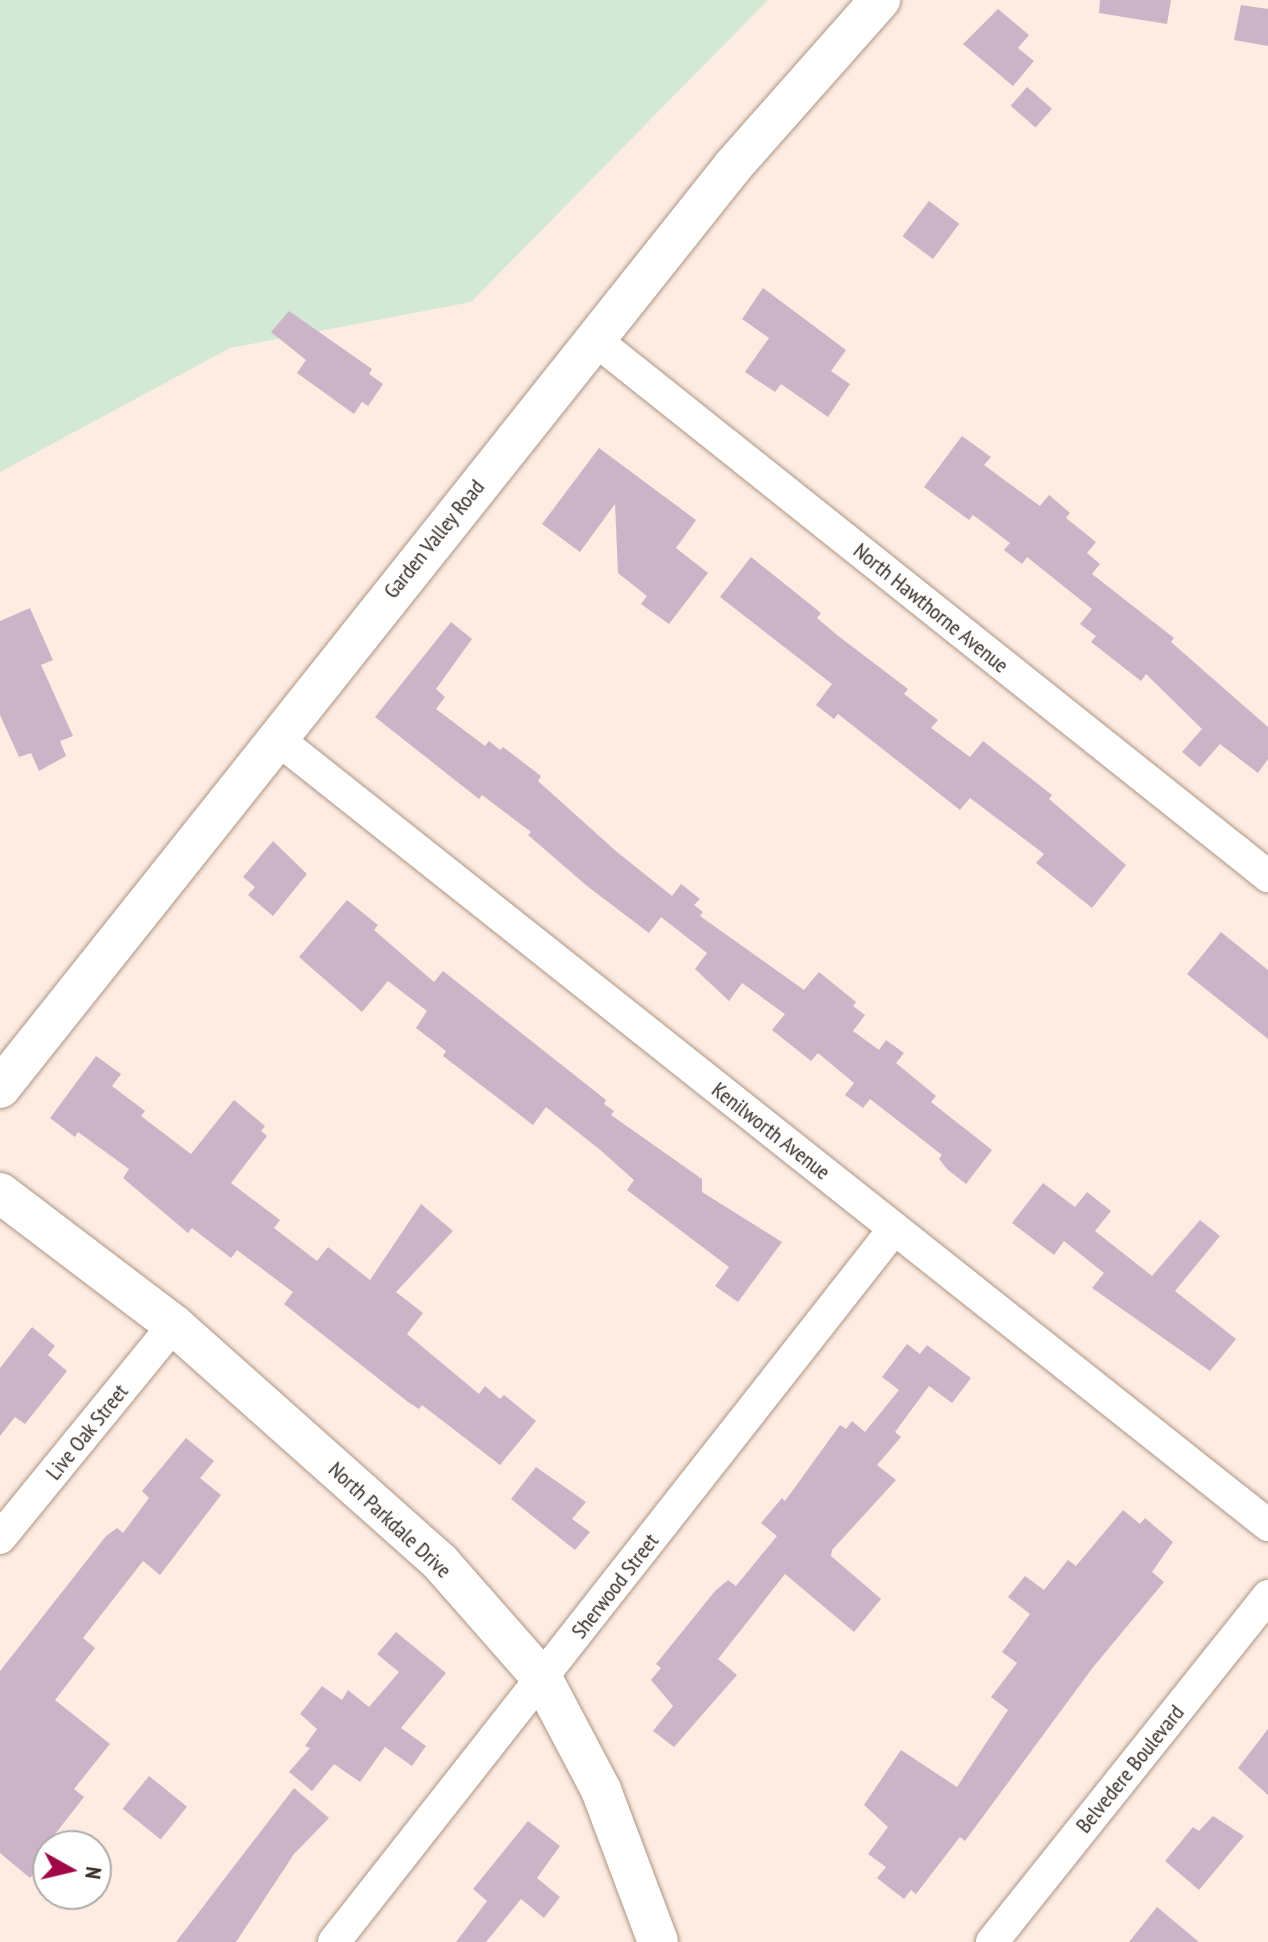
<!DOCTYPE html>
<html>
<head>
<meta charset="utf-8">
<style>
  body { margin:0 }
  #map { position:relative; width:1268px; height:1942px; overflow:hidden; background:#fcece1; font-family:"PT Sans Narrow",sans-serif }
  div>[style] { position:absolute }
  .green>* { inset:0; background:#d3e9d5 }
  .building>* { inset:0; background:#cbb4c8; transform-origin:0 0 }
  .roads { filter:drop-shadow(0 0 2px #ad9584) drop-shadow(0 0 2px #ad9584) }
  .minor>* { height:32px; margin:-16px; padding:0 16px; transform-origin:16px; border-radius:16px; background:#fff }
  .tertiary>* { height:40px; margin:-20px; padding:0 20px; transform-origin:20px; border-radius:20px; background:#fff }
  span { translate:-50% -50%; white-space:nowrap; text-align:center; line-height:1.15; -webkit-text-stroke:8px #fff; paint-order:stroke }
  .street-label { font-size:22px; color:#382e28 }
  .north { position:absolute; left:32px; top:1830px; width:80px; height:80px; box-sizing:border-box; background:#fff; border:2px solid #afaba9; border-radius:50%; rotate:98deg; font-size:22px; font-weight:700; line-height:32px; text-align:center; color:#382e28 }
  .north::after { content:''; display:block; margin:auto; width:28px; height:36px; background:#a10746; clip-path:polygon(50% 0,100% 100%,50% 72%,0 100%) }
</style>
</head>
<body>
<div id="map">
  <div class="green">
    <div style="clip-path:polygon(0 0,768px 0,471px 302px,230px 348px,0 472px)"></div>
  </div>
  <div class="building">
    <div style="clip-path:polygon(1100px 0,1171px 0,1167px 24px,1099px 13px)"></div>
    <div style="clip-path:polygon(1241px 5px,1268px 9px,1268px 46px,1234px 40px)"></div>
    <div style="clip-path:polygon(998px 9px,1029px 35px,1018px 48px,1034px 61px,1013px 86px,963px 44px)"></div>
    <div style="left:1027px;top:87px;width:33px;height:25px;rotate:41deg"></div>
    <div style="left:929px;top:201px;width:38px;height:44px;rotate:37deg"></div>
    <div style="clip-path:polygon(763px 288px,846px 350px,831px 371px,850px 384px,828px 417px,781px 384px,775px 392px,745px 372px,769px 338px,742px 319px)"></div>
    <div style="clip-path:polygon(289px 311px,372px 369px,369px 374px,383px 384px,368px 406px,362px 402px,354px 414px,297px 373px,306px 360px,271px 332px)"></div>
    <div style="clip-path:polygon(962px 436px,991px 457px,984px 465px,1040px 506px,1049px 495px,1070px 513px,1066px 518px,1096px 542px,1087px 553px,1100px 564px,1092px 574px,1174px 638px,1171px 642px,1268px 727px,1268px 759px,1258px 773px,1220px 744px,1200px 767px,1182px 752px,1202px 729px,1146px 674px,1141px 681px,1091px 642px,1096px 636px,1080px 624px,1092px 609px,1027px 557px,1022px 564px,1004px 550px,1010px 543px,973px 515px,969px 520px,924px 487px)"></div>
    <div style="clip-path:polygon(599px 448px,696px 520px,676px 548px,708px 573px,669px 624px,641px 604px,647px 596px,618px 573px,615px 504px,580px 552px,542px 524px)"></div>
    <div style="clip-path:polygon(751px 557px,821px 613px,817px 618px,837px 635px,908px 689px,904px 694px,938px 720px,931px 728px,970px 757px,983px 741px,1052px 795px,1049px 799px,1126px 865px,1092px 908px,1036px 863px,1044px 854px,970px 798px,960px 810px,838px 714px,834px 719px,816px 705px,832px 684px,720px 597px)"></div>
    <div style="clip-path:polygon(30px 608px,53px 660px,41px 665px,73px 736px,60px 741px,66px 756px,39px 771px,31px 753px,19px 757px,0 715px,0 621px)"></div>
    <div style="clip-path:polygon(451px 622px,472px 639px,436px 689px,445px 697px,436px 709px,485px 746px,489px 741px,500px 750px,503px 747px,541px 776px,538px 781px,617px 852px,672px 896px,681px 884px,700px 899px,694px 905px,703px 912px,700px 916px,804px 990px,819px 972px,856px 1002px,853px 1006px,865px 1015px,853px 1031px,879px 1050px,886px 1040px,904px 1053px,896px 1063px,936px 1096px,931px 1102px,992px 1150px,966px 1184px,948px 1170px,939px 1159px,942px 1155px,870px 1099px,863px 1108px,845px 1095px,854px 1083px,818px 1053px,811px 1061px,772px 1030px,785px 1014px,742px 983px,729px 1001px,695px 969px,707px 953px,661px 917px,649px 933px,587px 886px,528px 835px,531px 832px,482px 795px,479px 799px,375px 717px)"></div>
    <div style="clip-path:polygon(273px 841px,307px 874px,273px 916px,248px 895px,255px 887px,243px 877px)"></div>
    <div style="clip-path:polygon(347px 900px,378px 925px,374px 930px,434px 982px,443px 971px,606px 1100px,604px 1104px,614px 1111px,611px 1115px,702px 1179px,702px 1192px,782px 1242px,738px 1302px,715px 1286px,729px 1267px,627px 1190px,634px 1180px,599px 1149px,546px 1107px,533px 1125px,443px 1056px,446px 1051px,416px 1028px,427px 1011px,388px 981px,362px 1012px,299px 957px)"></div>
    <div style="clip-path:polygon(1221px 932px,1268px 970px,1268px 1039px,1187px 974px)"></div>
    <div style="clip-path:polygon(96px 1056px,121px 1074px,112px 1086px,145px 1111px,141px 1116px,191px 1154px,234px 1100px,265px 1126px,261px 1131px,267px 1136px,231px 1183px,280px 1220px,274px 1228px,317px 1261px,328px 1247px,370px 1280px,421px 1204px,453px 1231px,396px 1292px,423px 1313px,407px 1334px,479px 1394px,485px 1386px,500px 1399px,504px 1395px,536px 1421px,500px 1465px,422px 1405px,419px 1409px,408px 1402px,284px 1304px,293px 1292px,237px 1250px,231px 1258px,192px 1228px,188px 1233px,123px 1178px,129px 1169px,78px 1132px,75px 1137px,50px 1118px)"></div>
    <div style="clip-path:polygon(1043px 1183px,1075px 1207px,1087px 1192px,1111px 1211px,1095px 1231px,1152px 1276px,1200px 1220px,1220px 1236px,1175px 1291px,1236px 1339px,1210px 1371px,1092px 1288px,1104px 1273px,1064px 1241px,1054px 1255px,1012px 1223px)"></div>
    <div style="clip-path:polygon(32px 1327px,55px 1346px,48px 1355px,67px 1371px,25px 1424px,15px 1417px,0 1436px,0 1368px)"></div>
    <div style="clip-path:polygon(907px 1344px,920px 1354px,927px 1345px,971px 1378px,952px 1403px,929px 1386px,895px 1432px,901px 1437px,877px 1465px,896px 1480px,832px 1550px,831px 1556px,881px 1599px,854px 1632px,785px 1574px,718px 1659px,737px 1675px,674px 1747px,653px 1731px,673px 1706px,651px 1680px,661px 1668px,656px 1664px,715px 1591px,728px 1580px,736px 1586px,777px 1536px,761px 1523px,782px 1498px,785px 1501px,840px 1425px,846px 1429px,852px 1421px,865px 1432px,899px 1390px,882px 1377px)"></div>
    <div style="clip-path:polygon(186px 1438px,214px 1461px,200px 1478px,221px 1495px,160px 1575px,143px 1561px,83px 1638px,95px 1648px,55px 1700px,110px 1744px,74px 1789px,84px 1797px,41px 1852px,47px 1857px,30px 1878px,0 1853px,0 1671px,106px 1536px,117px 1528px,123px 1533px,149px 1498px,142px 1491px)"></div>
    <div style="clip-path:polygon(536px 1467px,586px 1502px,572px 1519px,590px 1532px,575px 1550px,511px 1499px)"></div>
    <div style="clip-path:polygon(1123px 1510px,1140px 1524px,1145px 1518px,1173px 1542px,1152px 1572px,1164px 1582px,1094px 1666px,965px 1841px,960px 1837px,916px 1894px,911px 1890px,904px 1899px,877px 1878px,886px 1867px,868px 1854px,888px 1827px,864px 1805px,901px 1750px,957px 1787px,1008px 1710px,991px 1697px,1017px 1663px,1002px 1652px,1030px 1614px,1008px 1597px,1025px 1576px,1044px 1590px,1068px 1560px,1076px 1566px)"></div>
    <div style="clip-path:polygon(396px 1632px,446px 1673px,401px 1728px,426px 1746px,412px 1766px,385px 1747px,360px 1782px,334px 1764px,312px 1791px,289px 1772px,310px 1748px,305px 1746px,317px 1729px,300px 1714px,322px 1686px,342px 1700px,348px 1690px,369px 1707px,399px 1672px,377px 1654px)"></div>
    <div style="clip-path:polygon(1268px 1729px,1268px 1795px,1238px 1768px)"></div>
    <div style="left:149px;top:1776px;width:49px;height:42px;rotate:39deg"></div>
    <div style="clip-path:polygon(294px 1788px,329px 1818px,294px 1854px,236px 1942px,176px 1942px)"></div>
    <div style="clip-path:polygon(1213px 1816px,1244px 1836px,1199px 1890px,1165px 1861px,1193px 1827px,1199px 1831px)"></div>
    <div style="clip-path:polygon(528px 1821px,560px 1846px,537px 1878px,560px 1897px,544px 1918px,521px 1899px,486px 1942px,456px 1942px,487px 1901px,473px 1889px)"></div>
    <div style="clip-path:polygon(1157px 1907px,1199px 1942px,1129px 1942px)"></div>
  </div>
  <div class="roads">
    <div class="minor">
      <div style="left:594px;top:339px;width:862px;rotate:38.55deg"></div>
      <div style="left:275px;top:737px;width:1268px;rotate:38.43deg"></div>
      <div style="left:0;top:1538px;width:275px;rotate:-50.8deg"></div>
      <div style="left:334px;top:1942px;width:907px;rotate:-51.85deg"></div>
      <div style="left:992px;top:1942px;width:443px;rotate:-51.4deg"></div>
    </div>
    <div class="tertiary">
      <div style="left:0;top:1088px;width:1178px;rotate:-51.51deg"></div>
      <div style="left:733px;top:166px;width:222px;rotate:-48.5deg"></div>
      <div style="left:0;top:1193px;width:218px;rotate:37.2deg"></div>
      <div style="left:174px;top:1325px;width:356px;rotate:41.7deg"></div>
      <div style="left:440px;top:1562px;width:154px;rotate:48.7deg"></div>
      <div style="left:542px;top:1678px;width:127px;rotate:62.2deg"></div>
      <div style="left:601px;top:1790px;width:162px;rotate:69.4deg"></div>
    </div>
  </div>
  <div class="street-label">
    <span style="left:434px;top:539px;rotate:-51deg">Garden Valley Road</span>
    <span style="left:931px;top:608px;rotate:39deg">North Hawthorne Avenue</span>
    <span style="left:771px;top:1131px;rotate:38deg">Kenilworth Avenue</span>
    <span style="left:87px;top:1432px;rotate:-51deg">Live Oak Street</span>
    <span style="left:390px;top:1520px;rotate:43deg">North Parkdale Drive</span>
    <span style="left:615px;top:1586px;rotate:-52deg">Sherwood Street</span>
    <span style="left:1130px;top:1769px;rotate:-51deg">Belvedere Boulevard</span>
  </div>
  <div class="north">N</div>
</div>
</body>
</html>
